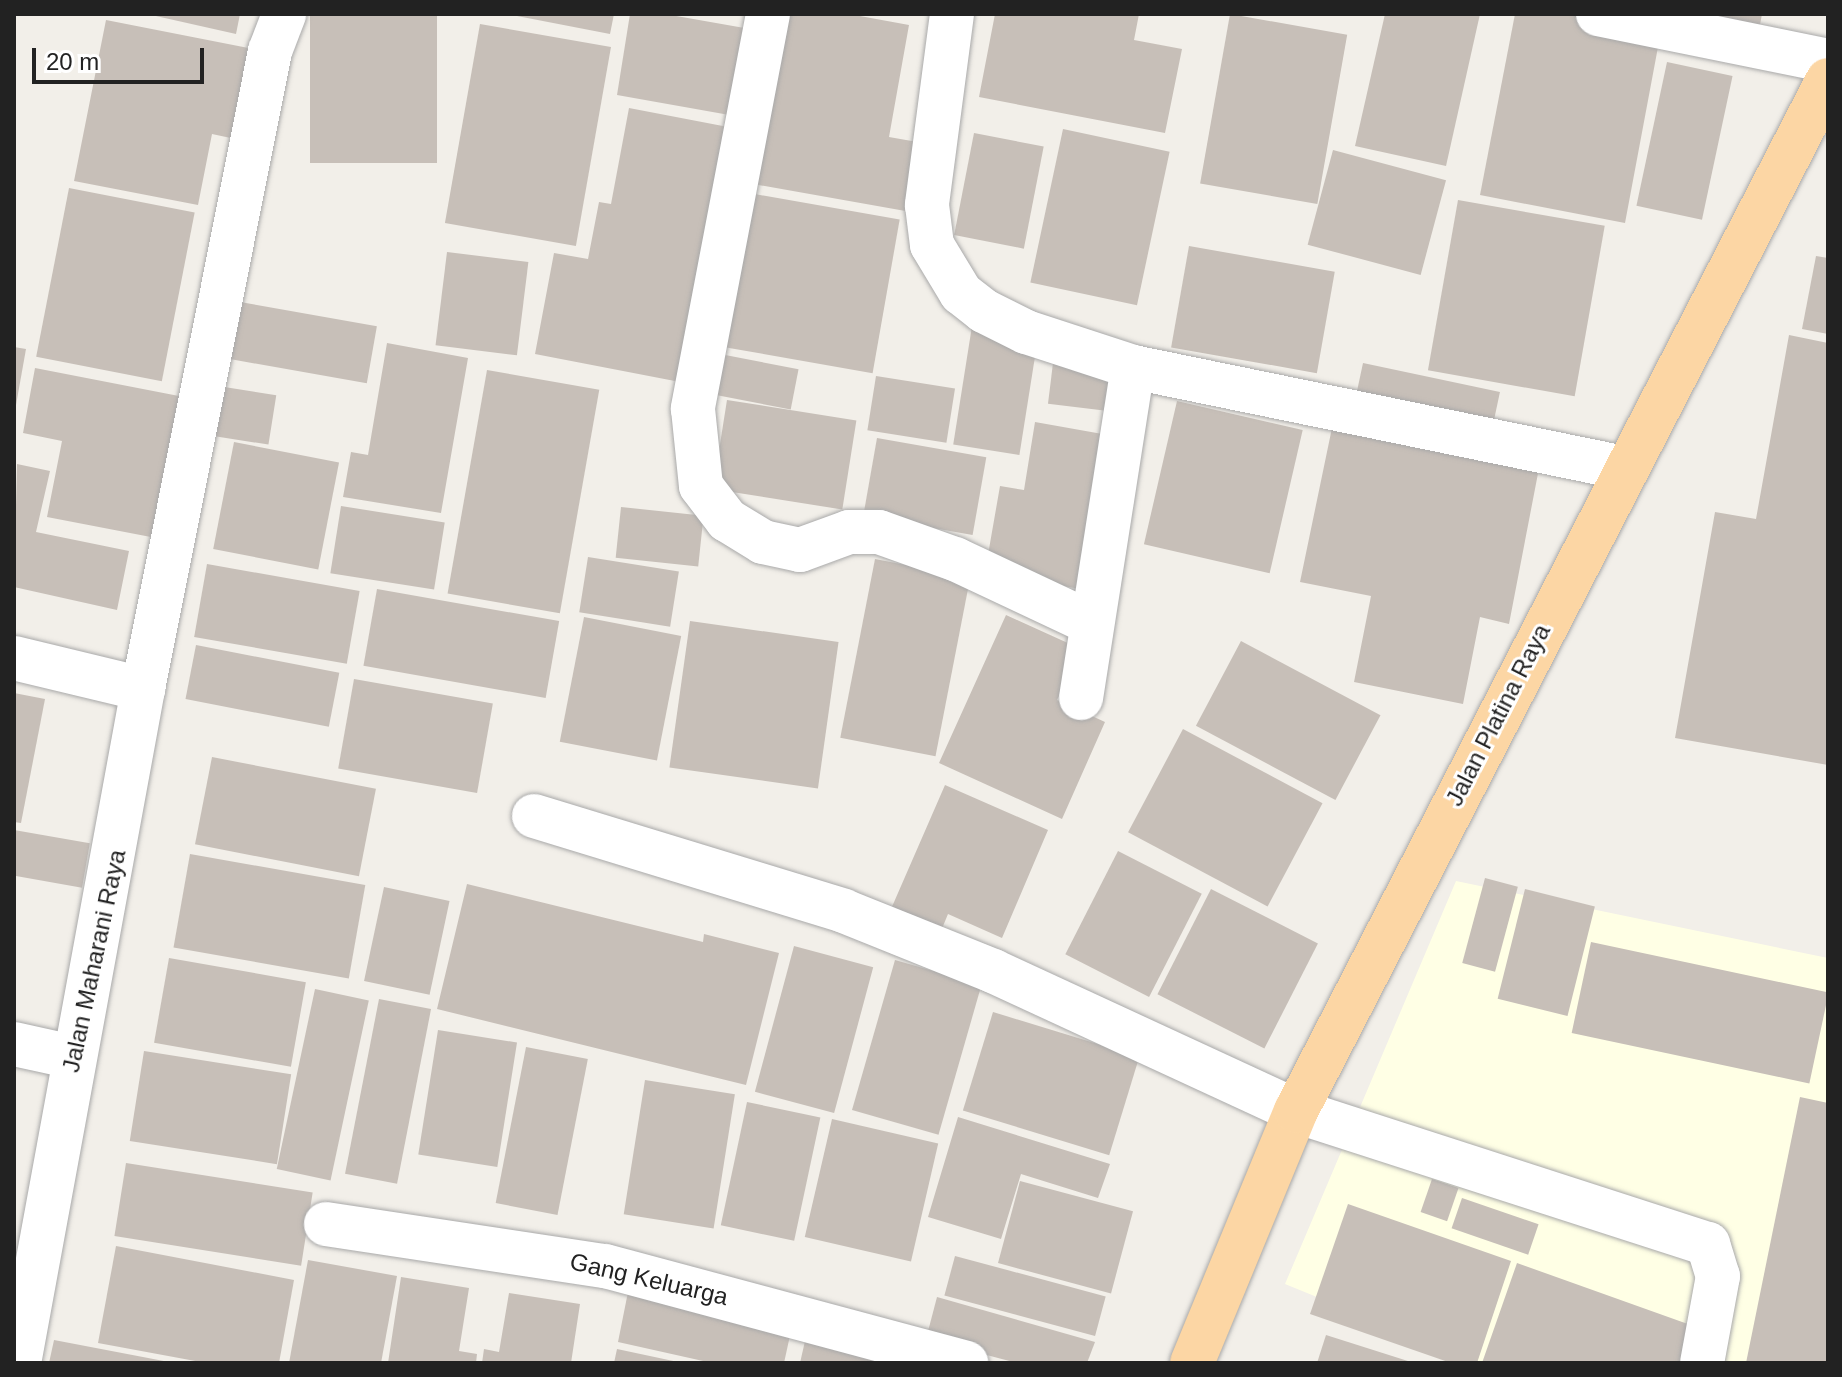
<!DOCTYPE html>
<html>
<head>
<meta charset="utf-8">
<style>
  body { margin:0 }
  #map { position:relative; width:1842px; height:1377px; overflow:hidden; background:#f2efe9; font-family:Helvetica,sans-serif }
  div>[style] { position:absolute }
  .education>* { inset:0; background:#ffffe5 }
  .building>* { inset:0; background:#c7bfb8; transform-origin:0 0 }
  .roads { filter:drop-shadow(0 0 2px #a9a9a9) drop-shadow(0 0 2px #a9a9a9) }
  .minor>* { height:44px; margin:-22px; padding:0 22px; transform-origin:22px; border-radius:22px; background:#fff }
  .major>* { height:44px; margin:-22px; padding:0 22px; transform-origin:22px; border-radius:22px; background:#fcd6a4 }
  span { translate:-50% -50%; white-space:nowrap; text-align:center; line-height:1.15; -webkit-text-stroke:6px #fff; paint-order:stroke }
  .street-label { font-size:24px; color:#222 }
  .frame { position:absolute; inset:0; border:16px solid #222; pointer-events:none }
  .scale { position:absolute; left:32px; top:48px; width:172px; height:36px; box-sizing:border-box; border:4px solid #222; border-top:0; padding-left:10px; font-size:24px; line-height:28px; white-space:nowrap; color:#222; -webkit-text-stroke:6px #fff; paint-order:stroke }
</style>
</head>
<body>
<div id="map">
  <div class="education">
    <div style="clip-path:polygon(1456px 881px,1828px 958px,1828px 1363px,1451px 1363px,1378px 1322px,1285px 1284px)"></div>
  </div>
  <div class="building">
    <div style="clip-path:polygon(147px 14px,240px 14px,236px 34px)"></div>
    <div style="left:310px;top:14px;width:127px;height:149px"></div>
    <div style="clip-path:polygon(507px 14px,614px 14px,610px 34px)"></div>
    <div style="clip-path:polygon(630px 14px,665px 14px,750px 29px,735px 116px,617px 95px)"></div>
    <div style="clip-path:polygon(783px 14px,849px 14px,909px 25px,889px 137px,923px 143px,911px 212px,753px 184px)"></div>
    <div style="clip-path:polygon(995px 14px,1139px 14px,1134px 40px,1182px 49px,1165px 133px,979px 97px)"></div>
    <div style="left:1230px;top:14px;width:119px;height:172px;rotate:10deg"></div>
    <div style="clip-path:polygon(1385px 14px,1480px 14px,1446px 166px,1355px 146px)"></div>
    <div style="clip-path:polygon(1515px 14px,1568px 14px,1661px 31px,1625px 223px,1480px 195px)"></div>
    <div style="clip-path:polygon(1684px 14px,1762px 14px,1759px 30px)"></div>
    <div style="clip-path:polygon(106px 20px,258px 50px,240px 140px,212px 134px,198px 205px,74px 181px)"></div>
    <div style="left:480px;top:24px;width:133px;height:202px;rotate:10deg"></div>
    <div style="left:1667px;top:62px;width:67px;height:147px;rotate:12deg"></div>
    <div style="clip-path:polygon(629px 108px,728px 127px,680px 382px,535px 354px,554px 253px,588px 259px,599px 202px,611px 204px)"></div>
    <div style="left:1063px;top:129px;width:109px;height:157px;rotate:12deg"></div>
    <div style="left:974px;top:133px;width:71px;height:104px;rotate:11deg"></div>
    <div style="left:1333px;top:150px;width:117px;height:98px;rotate:15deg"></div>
    <div style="left:69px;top:188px;width:128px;height:172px;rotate:11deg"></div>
    <div style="left:749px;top:193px;width:153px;height:156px;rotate:10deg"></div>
    <div style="left:1458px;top:200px;width:149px;height:173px;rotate:10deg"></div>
    <div style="left:1189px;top:246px;width:148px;height:103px;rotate:10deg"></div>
    <div style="left:447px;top:252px;width:82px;height:94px;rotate:7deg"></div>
    <div style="clip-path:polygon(1816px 256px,1828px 258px,1828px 334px,1802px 329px)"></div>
    <div style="left:240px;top:302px;width:139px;height:58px;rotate:10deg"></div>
    <div style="left:972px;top:326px;width:67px;height:120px;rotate:9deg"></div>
    <div style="clip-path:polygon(1789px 335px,1828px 343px,1828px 765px,1675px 738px,1715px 512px,1756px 519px)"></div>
    <div style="clip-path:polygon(387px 343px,468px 358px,441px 513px,343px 497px,351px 452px,368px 455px)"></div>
    <div style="clip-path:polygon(14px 347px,26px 349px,16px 405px,14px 405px)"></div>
    <div style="left:720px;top:354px;width:80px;height:41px;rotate:11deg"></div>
    <div style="left:1053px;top:363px;width:73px;height:41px;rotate:7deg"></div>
    <div style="left:1363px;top:363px;width:140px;height:41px;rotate:12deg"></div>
    <div style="clip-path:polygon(35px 368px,184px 397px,156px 538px,47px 517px,62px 441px,23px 433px)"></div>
    <div style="left:487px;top:370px;width:114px;height:227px;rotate:10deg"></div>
    <div style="left:876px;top:376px;width:80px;height:55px;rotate:9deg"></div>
    <div style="left:218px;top:386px;width:59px;height:50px;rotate:9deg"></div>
    <div style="left:727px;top:400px;width:131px;height:90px;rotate:9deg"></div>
    <div style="left:1177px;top:401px;width:129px;height:147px;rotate:13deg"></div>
    <div style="clip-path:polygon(1035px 422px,1108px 435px,1080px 589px,985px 572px,1000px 486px,1024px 490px)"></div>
    <div style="clip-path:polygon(1333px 423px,1540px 463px,1509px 624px,1480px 617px,1463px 704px,1354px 682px,1371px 596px,1300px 582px)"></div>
    <div style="left:877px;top:438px;width:111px;height:79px;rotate:10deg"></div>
    <div style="left:234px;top:442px;width:107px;height:109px;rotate:11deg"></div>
    <div style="clip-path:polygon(17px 464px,50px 471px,36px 532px,129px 551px,117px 610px,14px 587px)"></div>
    <div style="left:341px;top:506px;width:105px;height:68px;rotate:9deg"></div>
    <div style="left:621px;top:507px;width:83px;height:51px;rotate:6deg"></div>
    <div style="left:588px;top:557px;width:92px;height:56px;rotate:9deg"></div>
    <div style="left:875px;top:559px;width:97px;height:182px;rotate:11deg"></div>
    <div style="left:207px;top:564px;width:155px;height:74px;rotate:10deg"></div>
    <div style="left:377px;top:589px;width:185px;height:78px;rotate:10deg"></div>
    <div style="clip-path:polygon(1006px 615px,1081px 649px,1057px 700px,1105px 722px,1062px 819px,939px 763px)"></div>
    <div style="left:584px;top:617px;width:99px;height:127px;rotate:11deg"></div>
    <div style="left:690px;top:621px;width:150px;height:148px;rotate:8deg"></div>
    <div style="left:1241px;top:641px;width:158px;height:96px;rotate:28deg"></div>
    <div style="left:196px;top:645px;width:146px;height:55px;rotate:11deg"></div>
    <div style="left:354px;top:679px;width:141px;height:91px;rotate:10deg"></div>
    <div style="clip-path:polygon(14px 693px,45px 699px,21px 823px,14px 822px)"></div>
    <div style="left:1183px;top:729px;width:158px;height:117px;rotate:28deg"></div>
    <div style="left:212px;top:757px;width:167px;height:89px;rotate:11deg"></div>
    <div style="clip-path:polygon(945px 785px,1048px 830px,1002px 938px,948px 914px,941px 931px,891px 909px)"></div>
    <div style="left:14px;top:830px;width:77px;height:45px;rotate:10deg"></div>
    <div style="left:1118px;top:851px;width:94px;height:116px;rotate:27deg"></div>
    <div style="left:190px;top:854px;width:178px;height:95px;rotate:10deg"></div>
    <div style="left:1485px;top:878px;width:34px;height:88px;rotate:15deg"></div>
    <div style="clip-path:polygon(467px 884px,703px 942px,704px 934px,779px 953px,746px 1085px,437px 1009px)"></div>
    <div style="left:384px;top:887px;width:67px;height:96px;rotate:12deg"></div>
    <div style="left:1211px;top:889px;width:120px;height:118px;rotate:27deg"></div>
    <div style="left:1525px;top:889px;width:72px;height:113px;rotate:14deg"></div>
    <div style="left:1591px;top:942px;width:243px;height:93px;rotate:12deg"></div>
    <div style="left:794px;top:946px;width:82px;height:151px;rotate:15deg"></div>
    <div style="left:169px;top:958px;width:139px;height:86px;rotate:10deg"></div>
    <div style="left:895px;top:960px;width:90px;height:156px;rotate:16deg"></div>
    <div style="left:315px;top:989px;width:55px;height:184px;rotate:12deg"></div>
    <div style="left:379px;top:999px;width:53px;height:178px;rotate:11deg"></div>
    <div style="left:993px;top:1012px;width:153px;height:103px;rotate:17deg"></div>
    <div style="left:438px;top:1030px;width:80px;height:126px;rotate:9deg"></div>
    <div style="left:526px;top:1047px;width:63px;height:159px;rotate:11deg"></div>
    <div style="left:144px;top:1051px;width:149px;height:91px;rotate:9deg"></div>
    <div style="left:645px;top:1080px;width:91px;height:136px;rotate:9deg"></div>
    <div style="clip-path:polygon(1800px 1097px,1828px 1103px,1828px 1363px,1746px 1363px)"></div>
    <div style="left:747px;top:1102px;width:75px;height:126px;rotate:12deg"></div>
    <div style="clip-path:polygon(958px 1117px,1110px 1164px,1098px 1198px,1021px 1174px,1001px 1239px,928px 1217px)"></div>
    <div style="left:832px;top:1119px;width:109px;height:121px;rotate:13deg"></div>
    <div style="left:126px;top:1163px;width:189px;height:74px;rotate:9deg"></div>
    <div style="left:1432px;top:1179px;width:28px;height:35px;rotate:19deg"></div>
    <div style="left:1020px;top:1181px;width:117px;height:85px;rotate:15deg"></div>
    <div style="left:1462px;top:1198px;width:81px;height:32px;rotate:19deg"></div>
    <div style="clip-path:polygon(1348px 1204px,1511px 1261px,1477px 1363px,1451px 1363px,1310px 1314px)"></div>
    <div style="clip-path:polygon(116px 1246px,294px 1280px,279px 1363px,206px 1363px,98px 1343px)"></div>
    <div style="left:955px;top:1256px;width:156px;height:41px;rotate:15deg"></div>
    <div style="clip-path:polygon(308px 1260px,397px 1276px,381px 1363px,289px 1363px)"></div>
    <div style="clip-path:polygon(1517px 1263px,1699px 1328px,1687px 1363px,1482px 1363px)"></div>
    <div style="clip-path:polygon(401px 1277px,469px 1288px,459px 1351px,477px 1354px,476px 1363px,388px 1363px)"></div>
    <div style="clip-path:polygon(630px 1282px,794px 1317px,784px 1363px,712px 1363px,618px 1342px)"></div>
    <div style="clip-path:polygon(509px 1293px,580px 1304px,571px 1363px,482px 1363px,484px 1349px,499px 1352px)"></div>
    <div style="clip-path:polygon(937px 1297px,1095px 1342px,1087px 1363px,1017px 1363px,926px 1339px)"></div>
    <div style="clip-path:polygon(1326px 1335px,1411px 1362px,1411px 1363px,1317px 1363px)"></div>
    <div style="clip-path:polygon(54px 1340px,169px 1362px,168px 1363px,49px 1363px)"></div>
    <div style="clip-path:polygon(805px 1341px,909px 1363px,800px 1363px)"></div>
    <div style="clip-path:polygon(617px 1349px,678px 1362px,678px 1363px,614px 1363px)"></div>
  </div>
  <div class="roads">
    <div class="minor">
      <div style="left:768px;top:14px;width:402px;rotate:100.8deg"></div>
      <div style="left:693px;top:409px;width:77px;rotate:84.1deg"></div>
      <div style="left:701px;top:486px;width:43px;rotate:52.6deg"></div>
      <div style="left:727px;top:520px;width:42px;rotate:31.4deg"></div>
      <div style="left:763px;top:542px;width:38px;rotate:12deg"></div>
      <div style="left:800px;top:550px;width:52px;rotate:-20.2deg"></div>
      <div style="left:849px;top:532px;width:30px"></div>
      <div style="left:879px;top:532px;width:81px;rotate:19.6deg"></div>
      <div style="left:955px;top:559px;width:148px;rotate:25.2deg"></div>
      <div style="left:952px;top:14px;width:193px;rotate:97.5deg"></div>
      <div style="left:927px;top:205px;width:40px;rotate:82.9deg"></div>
      <div style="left:932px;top:245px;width:56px;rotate:58.9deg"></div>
      <div style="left:961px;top:293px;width:29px;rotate:38deg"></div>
      <div style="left:984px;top:311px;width:47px;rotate:26.6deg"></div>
      <div style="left:1026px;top:332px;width:113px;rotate:18.1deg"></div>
      <div style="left:1133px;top:367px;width:501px;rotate:11.62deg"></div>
      <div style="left:1598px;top:14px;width:235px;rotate:11.5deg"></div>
      <div style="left:14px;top:658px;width:133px;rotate:13.5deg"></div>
      <div style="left:143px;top:689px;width:685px;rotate:100.42deg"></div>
      <div style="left:143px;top:689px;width:651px;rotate:-78.74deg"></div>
      <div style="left:270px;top:51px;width:40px;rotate:-69deg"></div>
      <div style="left:1081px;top:698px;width:335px;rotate:-81.1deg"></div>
      <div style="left:534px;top:816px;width:324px;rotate:17deg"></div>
      <div style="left:844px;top:911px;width:161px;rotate:21.9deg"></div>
      <div style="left:993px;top:971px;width:334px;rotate:24.8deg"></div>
      <div style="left:1296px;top:1111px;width:433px;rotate:17.9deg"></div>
      <div style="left:1708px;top:1244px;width:34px;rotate:73deg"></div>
      <div style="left:1718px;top:1276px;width:88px;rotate:100.4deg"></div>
      <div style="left:14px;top:1044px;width:60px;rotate:12.4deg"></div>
      <div style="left:326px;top:1224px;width:282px;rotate:8.6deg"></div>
      <div style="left:605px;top:1266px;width:374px;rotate:15deg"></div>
    </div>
    <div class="major">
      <div style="left:1192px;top:1363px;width:273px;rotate:-67.6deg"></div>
      <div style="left:1296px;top:1111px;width:1160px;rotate:-62.71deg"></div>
    </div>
  </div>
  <div class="street-label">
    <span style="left:1498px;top:715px;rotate:-63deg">Jalan Platina Raya</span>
    <span style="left:94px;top:961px;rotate:-78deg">Jalan Maharani Raya</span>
    <span style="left:649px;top:1279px;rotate:13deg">Gang Keluarga</span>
  </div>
  <div class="frame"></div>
  <div class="scale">20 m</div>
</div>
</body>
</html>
